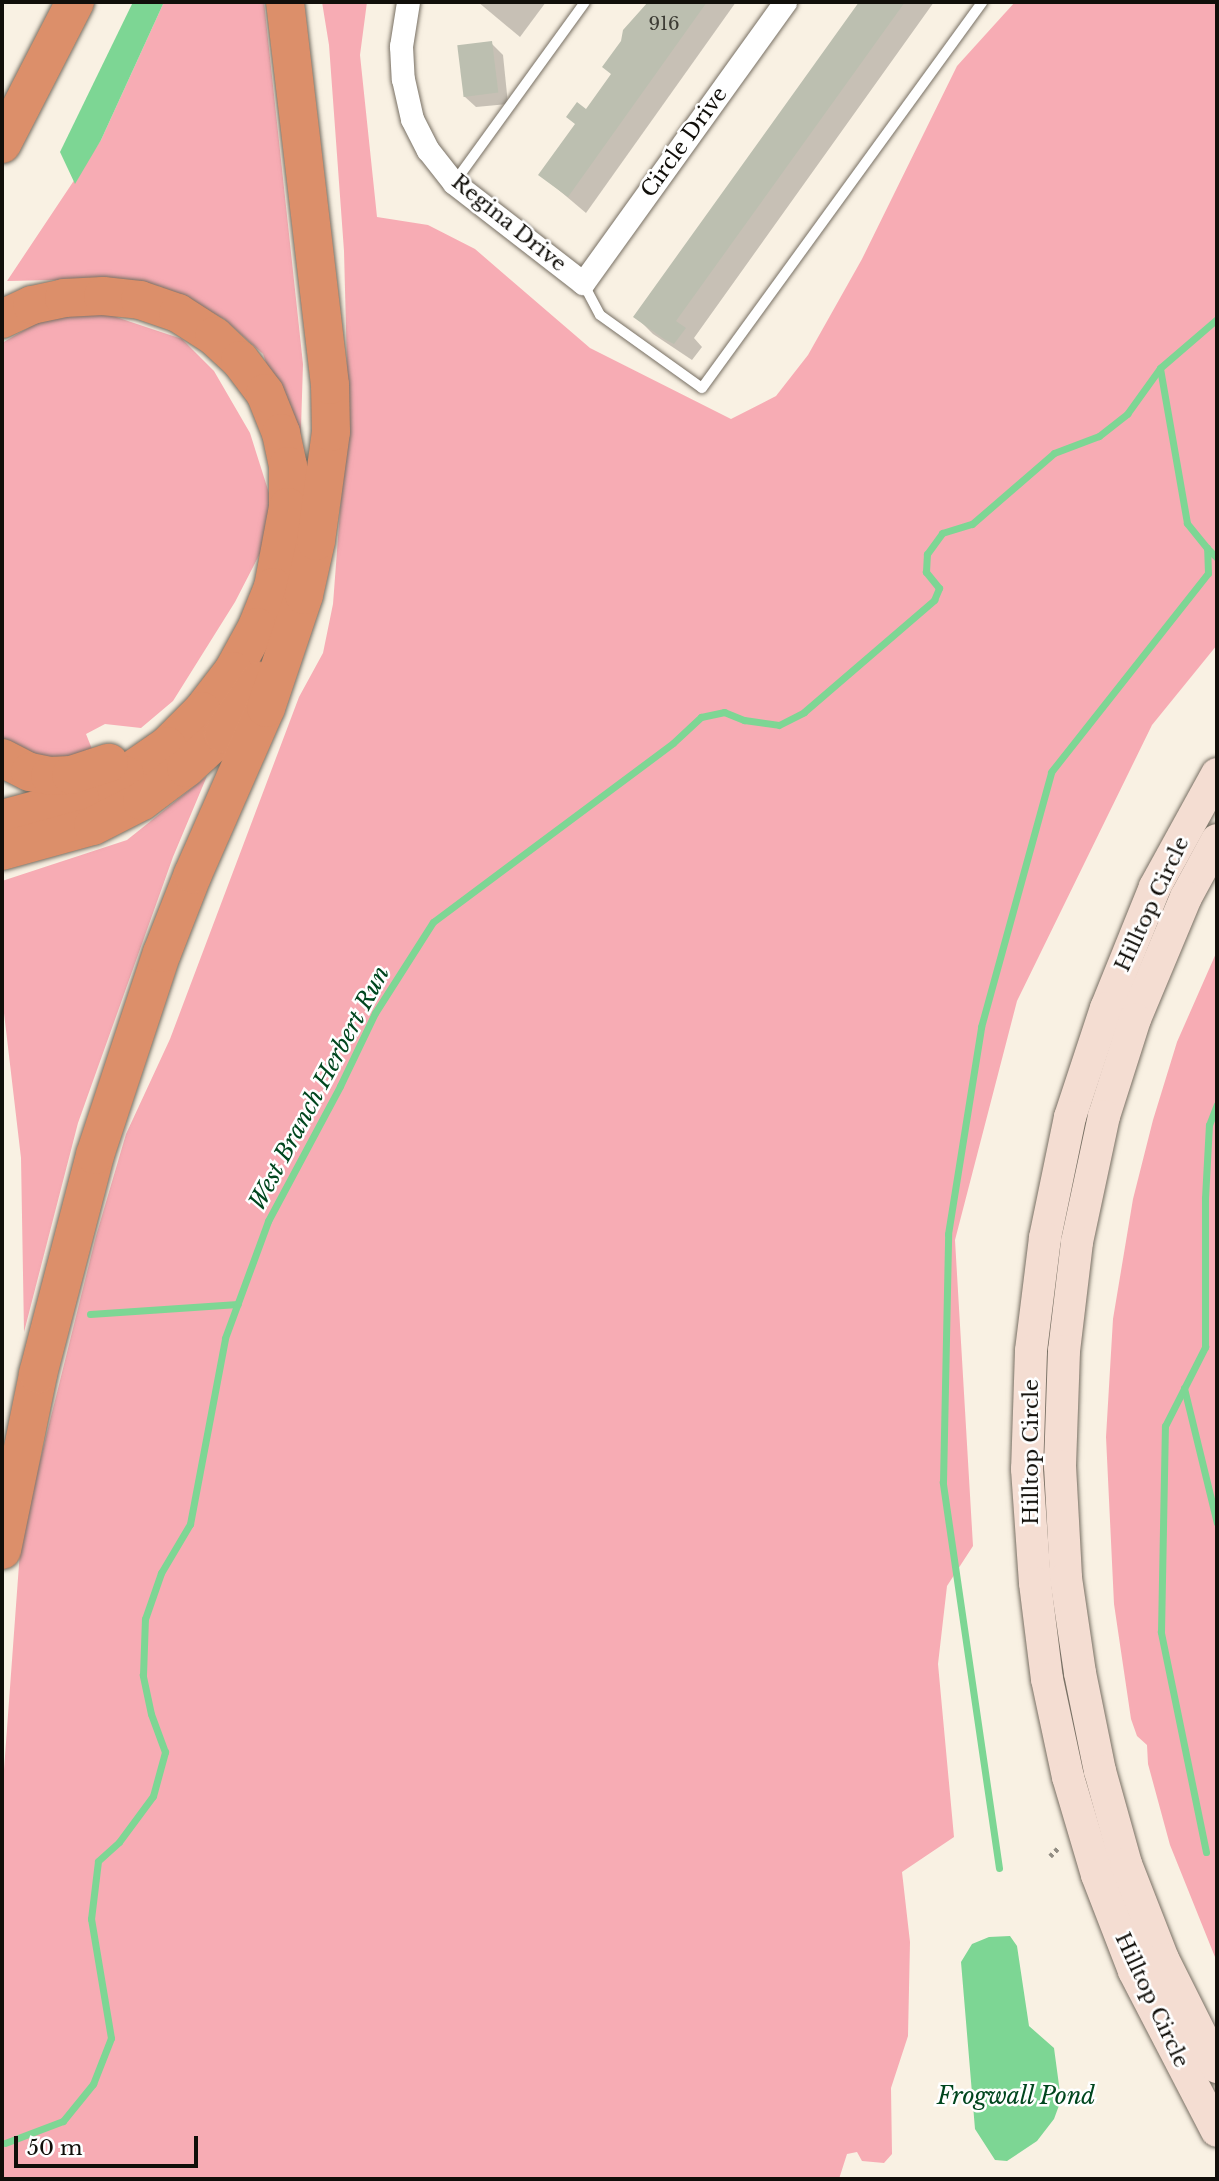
<!DOCTYPE html>
<html>
<head>
<meta charset="utf-8">
<style>
  body { margin:0 }
  #map { position:relative; width:1219px; height:2181px; overflow:hidden; background:#f9f1e3; font-family:"Libre Baskerville",serif }
  div>[style] { position:absolute }
  .green>* { inset:0; background:#f7acb4 }
  .water>* { inset:0; background:#7dd694 }
  .shadow>* { inset:0; background:#0003 }
  .stream>* { height:7px; margin:-3.5px; padding:0 3.5px; transform-origin:3.5px; border-radius:3.5px; background:#7dd694 }
  .building>* { inset:0; background:#bcbfb0; transform-origin:0 0 }
  .path>* { height:4.5px; margin-top:-2.25px; transform-origin:0; background:repeating-linear-gradient(90deg,#928d83 0 3.5px,transparent 0 7px) }
  .roads { filter:drop-shadow(0 0 2px #776f63) drop-shadow(0 0 2px #776f63) }
  .lane>* { height:10px; margin:-5px; padding:0 5px; transform-origin:5px; border-radius:5px; background:#fff }
  .street>* { height:23px; margin:-11.5px; padding:0 11.5px; transform-origin:11.5px; border-radius:11.5px; background:#fff }
  .secondary>* { height:32px; margin:-16px; padding:0 16px; transform-origin:16px; border-radius:16px; background:#f4ddd2 }
  .highway>* { height:38px; margin:-19px; padding:0 19px; transform-origin:19px; border-radius:19px; background:#dc8f6a }
  span { translate:-50% -50%; white-space:nowrap; text-align:center; line-height:1.15; -webkit-text-stroke:5px #fff; paint-order:stroke }
  .number-label { font-size:18px; color:#3c3b34 }
  .number-label span { -webkit-text-stroke-width:0 }
  .street-label { font-size:21px; color:#110f0a }
  .water-label { font-size:23px; color:#00461e; font-style:italic }
  .frame { position:absolute; inset:0; border:4px solid #110f0a; pointer-events:none }
  .scale { position:absolute; left:14px; top:2136px; width:184px; height:32px; box-sizing:border-box; border:4px solid #110f0a; border-top:0; padding-left:9px; font-size:21px; line-height:24px; white-space:nowrap; color:#110f0a; -webkit-text-stroke:5px #fff; paint-order:stroke }
</style>
</head>
<body>
<div id="map">
  <div class="green">
    <div style="clip-path:polygon(164px 2px,264px 2px,303px 364px,298px 524px,297px 450px,263px 354px,224px 319px,159px 286px,55px 280px,7px 281px,101px 140px)"></div>
    <div style="clip-path:polygon(322px 2px,367px 2px,360px 55px,377px 217px,428px 225px,475px 249px,590px 348px,731px 419px,776px 396px,808px 355px,862px 259px,957px 66px,1015px 2px,1217px 2px,1217px 645px,1152px 725px,1017px 1001px,955px 1240px,973px 1546px,947px 1586px,938px 1664px,954px 1837px,902px 1872px,910px 1942px,908px 2036px,891px 2088px,892px 2154px,884px 2163px,862px 2161px,857px 2152px,847px 2154px,839px 2179px,2px 2179px,2px 1797px,21px 1537px,96px 1236px,126px 1134px,170px 1039px,299px 697px,323px 653px,333px 604px,348px 405px,344px 251px,329px 45px)"></div>
    <div style="clip-path:polygon(104px 313px,182px 339px,214px 371px,250px 433px,269px 493px,269px 536px,235px 602px,173px 701px,141px 728px,105px 724px,86px 734px,96px 759px,43px 763px,2px 740px,2px 343px,47px 317px)"></div>
    <div style="clip-path:polygon(207px 776px,173px 857px,78px 1123px,24px 1332px,21px 1158px,2px 996px,2px 881px,127px 840px)"></div>
    <div style="clip-path:polygon(1217px 951px,1217px 1962px,1170px 1845px,1148px 1764px,1147px 1745px,1137px 1736px,1131px 1719px,1114px 1604px,1106px 1437px,1113px 1319px,1133px 1199px,1153px 1120px,1177px 1042px)"></div>
  </div>
  <div class="water">
    <div style="clip-path:polygon(133px 2px,164px 2px,101px 140px,75px 184px,60px 152px)"></div>
    <div style="clip-path:polygon(1010px 1936px,1017px 1946px,1029px 2026px,1054px 2048px,1061px 2100px,1054px 2119px,1037px 2141px,1007px 2161px,995px 2160px,975px 2129px,961px 1962px,972px 1944px,989px 1937px)"></div>
  </div>
  <div class="shadow">
    <div style="clip-path:polygon(478px 2px,546px 2px,520px 37px)"></div>
    <div style="clip-path:polygon(665px 2px,736px 2px,586px 213px,541px 175px)"></div>
    <div style="clip-path:polygon(862px 2px,934px 2px,694px 338px,702px 347px,692px 360px,653px 334px,636px 317px)"></div>
    <div style="clip-path:polygon(491px 43px,503px 55px,508px 104px,476px 107px,464px 96px)"></div>
  </div>
  <div class="stream">
    <div style="left:1207px;top:548px;width:14px;rotate:45deg"></div>
    <div style="left:90px;top:1314px;width:148px;rotate:-3.9deg"></div>
    <div style="left:1184px;top:1388px;width:139px;rotate:76.3deg"></div>
    <div style="left:1206px;top:1852px;width:225px;rotate:-101.6deg"></div>
    <div style="left:1161px;top:1632px;width:206px;rotate:-88.9deg"></div>
    <div style="left:1165px;top:1426px;width:89px;rotate:-63.1deg"></div>
    <div style="left:1205px;top:1347px;width:149px;rotate:-90deg"></div>
    <div style="left:1205px;top:1198px;width:73px;rotate:-86.9deg"></div>
    <div style="left:1209px;top:1125px;width:22px;rotate:-69deg"></div>
    <div style="left:999px;top:1868px;width:390px;rotate:-98.3deg"></div>
    <div style="left:943px;top:1482px;width:248px;rotate:-88.8deg"></div>
    <div style="left:948px;top:1234px;width:210px;rotate:-80.9deg"></div>
    <div style="left:981px;top:1027px;width:264px;rotate:-74.6deg"></div>
    <div style="left:1051px;top:772px;width:253px;rotate:-51.7deg"></div>
    <div style="left:1208px;top:573px;width:25px;rotate:-92deg"></div>
    <div style="left:1207px;top:548px;width:32px;rotate:-129deg"></div>
    <div style="left:1187px;top:523px;width:157px;rotate:-99.9deg"></div>
    <div style="left:5px;top:2143px;width:62px;rotate:-20.8deg"></div>
    <div style="left:63px;top:2121px;width:48px;rotate:-51deg"></div>
    <div style="left:93px;top:2084px;width:49px;rotate:-68.6deg"></div>
    <div style="left:111px;top:2038px;width:121px;rotate:-99.5deg"></div>
    <div style="left:91px;top:1919px;width:58px;rotate:-83.1deg"></div>
    <div style="left:98px;top:1861px;width:28px;rotate:-42deg"></div>
    <div style="left:119px;top:1842px;width:57px;rotate:-53.5deg"></div>
    <div style="left:153px;top:1796px;width:46px;rotate:-74.7deg"></div>
    <div style="left:165px;top:1752px;width:40px;rotate:-110.2deg"></div>
    <div style="left:151px;top:1714px;width:40px;rotate:-102deg"></div>
    <div style="left:143px;top:1675px;width:56px;rotate:-88deg"></div>
    <div style="left:145px;top:1619px;width:49px;rotate:-70.8deg"></div>
    <div style="left:161px;top:1573px;width:57px;rotate:-59.4deg"></div>
    <div style="left:190px;top:1524px;width:189px;rotate:-79.3deg"></div>
    <div style="left:225px;top:1338px;width:125px;rotate:-69.8deg"></div>
    <div style="left:268px;top:1221px;width:153px;rotate:-61.9deg"></div>
    <div style="left:340px;top:1086px;width:81px;rotate:-64.4deg"></div>
    <div style="left:375px;top:1013px;width:108px;rotate:-57.5deg"></div>
    <div style="left:433px;top:922px;width:299px;rotate:-36.7deg"></div>
    <div style="left:673px;top:743px;width:38px;rotate:-43deg"></div>
    <div style="left:701px;top:717px;width:24px;rotate:-12deg"></div>
    <div style="left:724px;top:712px;width:22px;rotate:22deg"></div>
    <div style="left:744px;top:720px;width:35px;rotate:8deg"></div>
    <div style="left:779px;top:725px;width:28px;rotate:-27deg"></div>
    <div style="left:804px;top:712px;width:172px;rotate:-40.7deg"></div>
    <div style="left:934px;top:600px;width:13px;rotate:-67deg"></div>
    <div style="left:939px;top:588px;width:21px;rotate:-129deg"></div>
    <div style="left:926px;top:572px;width:18px;rotate:-87deg"></div>
    <div style="left:927px;top:554px;width:26px;rotate:-54deg"></div>
    <div style="left:942px;top:533px;width:31px;rotate:-17deg"></div>
    <div style="left:972px;top:524px;width:108px;rotate:-40.9deg"></div>
    <div style="left:1054px;top:453px;width:48px;rotate:-20.7deg"></div>
    <div style="left:1099px;top:436px;width:36px;rotate:-38deg"></div>
    <div style="left:1127px;top:414px;width:57px;rotate:-54.3deg"></div>
    <div style="left:1160px;top:368px;width:75px;rotate:-40.7deg"></div>
  </div>
  <div class="building">
    <div style="clip-path:polygon(648px 2px,707px 2px,568px 197px,538px 175px,575px 124px,566px 117px,577px 102px,586px 109px,611px 74px,602px 67px,621px 41px,623px 30px)"></div>
    <div style="clip-path:polygon(859px 2px,905px 2px,676px 321px,686px 328px,674px 344px,664px 339px,633px 317px)"></div>
    <div style="left:492px;top:41px;width:52px;height:35px;rotate:83deg"></div>
  </div>
  <div class="path">
    <div style="left:1050px;top:1856px;width:13px;rotate:-45deg"></div>
  </div>
  <div class="roads">
    <div class="lane">
      <div style="left:454px;top:183px;width:223px;rotate:-54.1deg"></div>
      <div style="left:583px;top:283px;width:36px;rotate:62deg"></div>
      <div style="left:600px;top:315px;width:125px;rotate:35.6deg"></div>
      <div style="left:702px;top:388px;width:477px;rotate:-54deg"></div>
    </div>
    <div class="street">
      <div style="left:408px;top:2px;width:45px;rotate:99deg"></div>
      <div style="left:401px;top:46px;width:33px;rotate:87deg"></div>
      <div style="left:403px;top:79px;width:41px;rotate:77.3deg"></div>
      <div style="left:412px;top:119px;width:35px;rotate:63deg"></div>
      <div style="left:428px;top:150px;width:42px;rotate:51.8deg"></div>
      <div style="left:454px;top:183px;width:163px;rotate:37.8deg"></div>
      <div style="left:583px;top:283px;width:346px;rotate:-54.3deg"></div>
    </div>
    <div class="secondary">
      <div style="left:1217px;top:774px;width:129px;rotate:118.8deg"></div>
      <div style="left:1155px;top:887px;width:131px;rotate:112deg"></div>
      <div style="left:1106px;top:1008px;width:115px;rotate:108.3deg"></div>
      <div style="left:1070px;top:1117px;width:124px;rotate:101.7deg"></div>
      <div style="left:1045px;top:1238px;width:114px;rotate:97.1deg"></div>
      <div style="left:1031px;top:1351px;width:118px;rotate:91.9deg"></div>
      <div style="left:1027px;top:1469px;width:114px;rotate:86deg"></div>
      <div style="left:1035px;top:1583px;width:97px;rotate:82.9deg"></div>
      <div style="left:1047px;top:1679px;width:100px;rotate:77.9deg"></div>
      <div style="left:1068px;top:1777px;width:102px;rotate:73.5deg"></div>
      <div style="left:1097px;top:1875px;width:103px;rotate:68.9deg"></div>
      <div style="left:1134px;top:1971px;width:180px;rotate:62.6deg"></div>
      <div style="left:1217px;top:840px;width:65px;rotate:118.5deg"></div>
      <div style="left:1186px;top:897px;width:132px;rotate:112.7deg"></div>
      <div style="left:1135px;top:1019px;width:102px;rotate:107.7deg"></div>
      <div style="left:1104px;top:1116px;width:129px;rotate:102.1deg"></div>
      <div style="left:1077px;top:1242px;width:110px;rotate:96.8deg"></div>
      <div style="left:1064px;top:1351px;width:115px;rotate:92deg"></div>
      <div style="left:1060px;top:1466px;width:112px;rotate:86.9deg"></div>
      <div style="left:1066px;top:1578px;width:96px;rotate:81.6deg"></div>
      <div style="left:1080px;top:1673px;width:100px;rotate:78.5deg"></div>
      <div style="left:1100px;top:1771px;width:97px;rotate:74.4deg"></div>
      <div style="left:1126px;top:1864px;width:102px;rotate:68.7deg"></div>
      <div style="left:1163px;top:1959px;width:121px;rotate:63.4deg"></div>
    </div>
    <div class="highway">
      <div style="left:2px;top:144px;width:160px;rotate:-62.8deg"></div>
      <div style="left:2px;top:319px;width:33px;rotate:-25deg"></div>
      <div style="left:32px;top:305px;width:33px;rotate:-12deg"></div>
      <div style="left:64px;top:298px;width:39px;rotate:-3deg"></div>
      <div style="left:103px;top:296px;width:37px;rotate:6deg"></div>
      <div style="left:140px;top:300px;width:40px;rotate:18.9deg"></div>
      <div style="left:178px;top:313px;width:43px;rotate:32.6deg"></div>
      <div style="left:214px;top:336px;width:35px;rotate:43deg"></div>
      <div style="left:240px;top:360px;width:41px;rotate:52.9deg"></div>
      <div style="left:265px;top:393px;width:43px;rotate:68.2deg"></div>
      <div style="left:281px;top:433px;width:34px;rotate:78deg"></div>
      <div style="left:288px;top:466px;width:41px;rotate:90deg"></div>
      <div style="left:288px;top:507px;width:81px;rotate:100.6deg"></div>
      <div style="left:273px;top:587px;width:43px;rotate:111.8deg"></div>
      <div style="left:257px;top:627px;width:50px;rotate:118.6deg"></div>
      <div style="left:233px;top:671px;width:51px;rotate:127.8deg"></div>
      <div style="left:202px;top:711px;width:49px;rotate:135deg"></div>
      <div style="left:167px;top:746px;width:51px;rotate:145.4deg"></div>
      <div style="left:125px;top:775px;width:51px;rotate:152.9deg"></div>
      <div style="left:80px;top:798px;width:81px;rotate:164.9deg"></div>
      <div style="left:2px;top:758px;width:31px;rotate:27deg"></div>
      <div style="left:30px;top:772px;width:20px;rotate:11deg"></div>
      <div style="left:50px;top:776px;width:21px;rotate:-3deg"></div>
      <div style="left:71px;top:775px;width:40px;rotate:-18deg"></div>
      <div style="left:2px;top:851px;width:94px;rotate:-15.4deg"></div>
      <div style="left:93px;top:826px;width:55px;rotate:-27deg"></div>
      <div style="left:142px;top:801px;width:55px;rotate:-36.9deg"></div>
      <div style="left:186px;top:768px;width:50px;rotate:-42.6deg"></div>
      <div style="left:223px;top:734px;width:65px;rotate:-55.1deg"></div>
      <div style="left:2px;top:1550px;width:180px;rotate:-78.4deg"></div>
      <div style="left:38px;top:1374px;width:226px;rotate:-75.4deg"></div>
      <div style="left:95px;top:1155px;width:213px;rotate:-71.7deg"></div>
      <div style="left:162px;top:953px;width:85px;rotate:-68.6deg"></div>
      <div style="left:193px;top:874px;width:181px;rotate:-66.3deg"></div>
      <div style="left:266px;top:708px;width:119px;rotate:-71.4deg"></div>
      <div style="left:304px;top:595px;width:55px;rotate:-77.5deg"></div>
      <div style="left:316px;top:541px;width:110px;rotate:-82.2deg"></div>
      <div style="left:331px;top:432px;width:47px;rotate:-91.2deg"></div>
      <div style="left:330px;top:385px;width:386px;rotate:-96.7deg"></div>
    </div>
  </div>
  <div class="number-label">
    <span style="left:664px;top:24px">916</span>
  </div>
  <div class="street-label">
    <span style="left:684px;top:142px;rotate:-54deg">Circle Drive</span>
    <span style="left:509px;top:223px;rotate:39deg">Regina Drive</span>
    <span style="left:1152px;top:904px;rotate:-65deg">Hilltop Circle</span>
    <span style="left:1031px;top:1452px;rotate:-90deg">Hilltop Circle</span>
    <span style="left:1152px;top:2000px;rotate:65deg">Hilltop Circle</span>
  </div>
  <div class="water-label">
    <span style="left:319px;top:1088px;rotate:-62deg">West Branch Herbert Run</span>
    <span style="left:1016px;top:2096px">Frogwall Pond</span>
  </div>
  <div class="frame"></div>
  <div class="scale">50 m</div>
</div>
</body>
</html>
